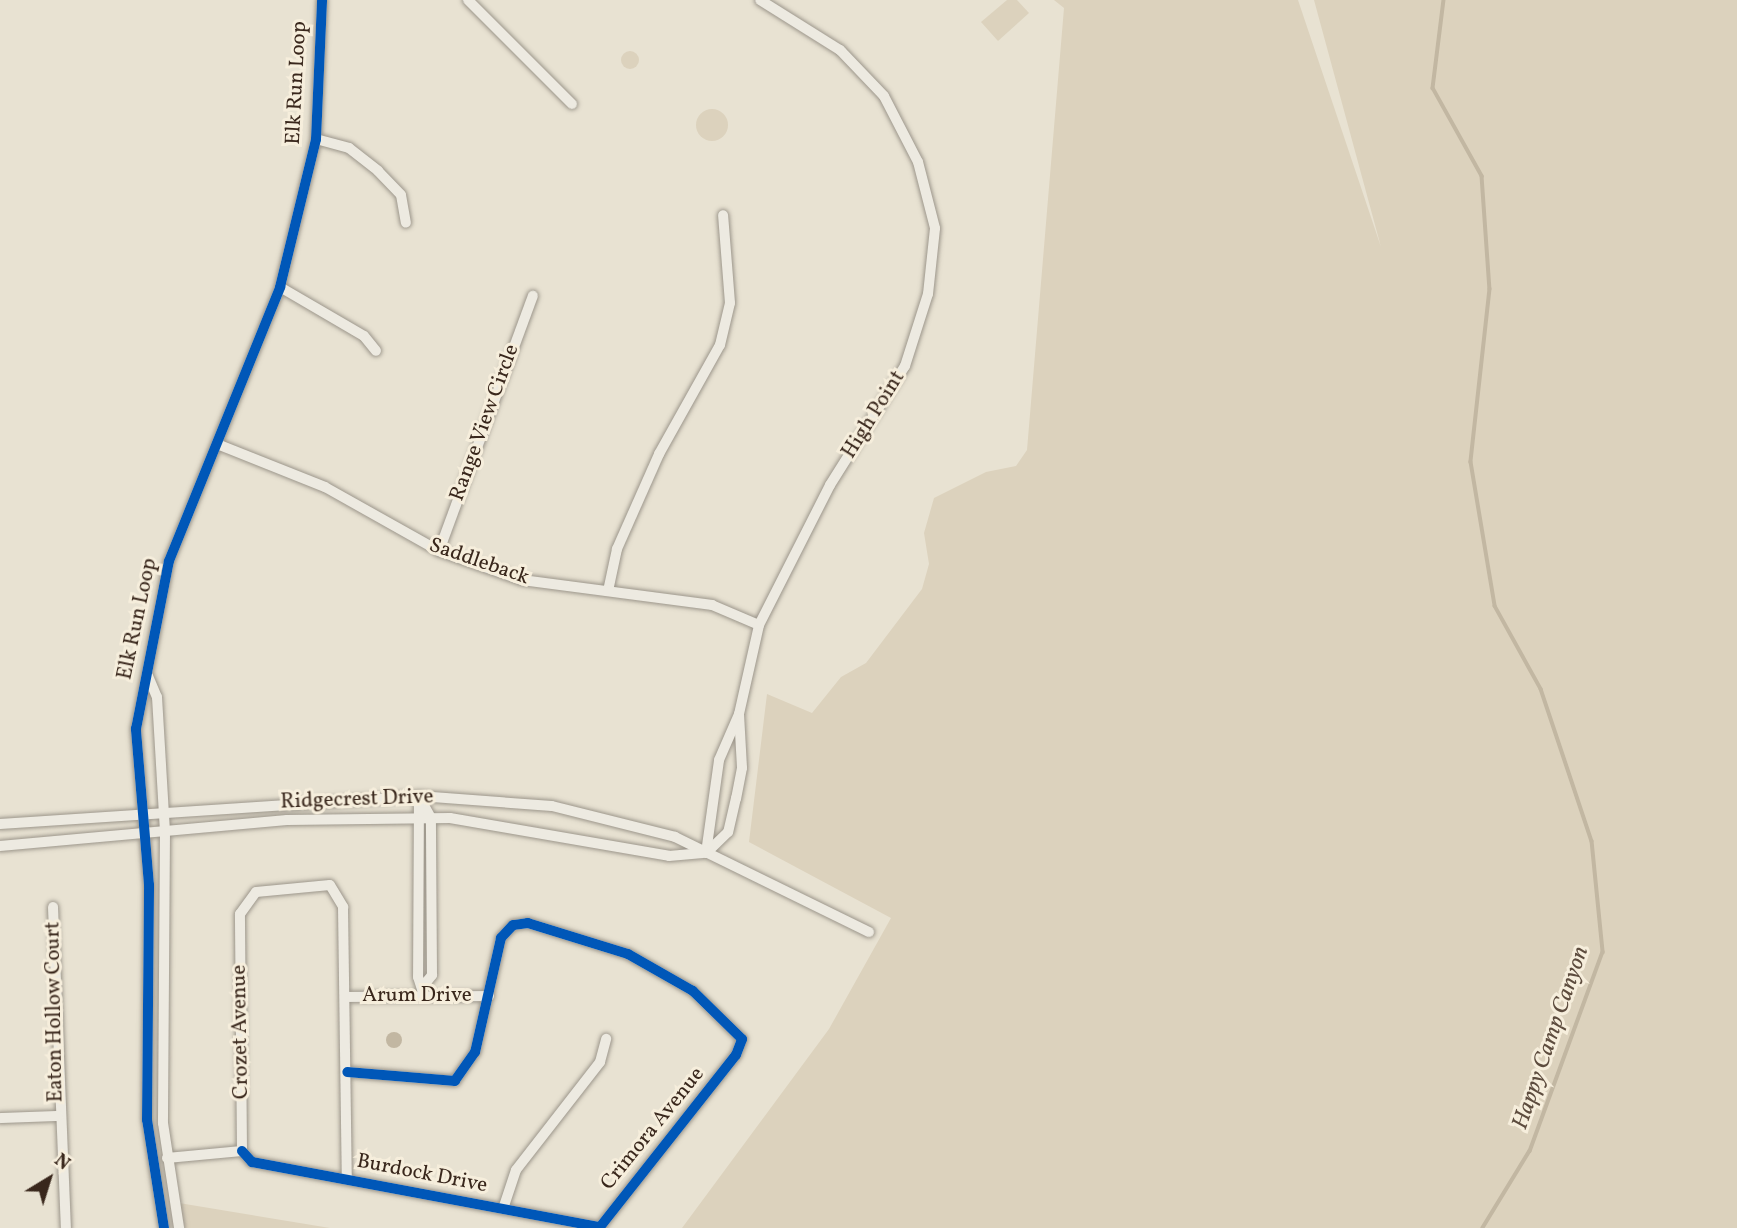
<!DOCTYPE html>
<html>
<head>
<meta charset="utf-8">
<style>
  body { margin:0 }
  #map { position:relative; width:1737px; height:1228px; overflow:hidden; background:#e8e2d2; font-family:Vollkorn,serif }
  div>[style] { position:absolute }
  .green>* { inset:0; background:#dcd2bd }
  .round { border-radius:50% }
  .water>* { inset:0; background:#c2b7a2 }
  .stream>* { height:3.5px; margin:-1.75px; padding:0 1.75px; transform-origin:1.75px; border-radius:1.75px; background:#c2b7a2 }
  .roads { filter:drop-shadow(0 0 2px #9c968b) drop-shadow(0 0 2px #9c968b) }
  .minor>* { height:10px; margin:-5px; padding:0 5px; transform-origin:5px; border-radius:5px; background:#edeae1 }
  .cycleway>* { height:10px; margin:-5px; padding:0 5px; transform-origin:5px; border-radius:5px; background:#0057b8 }
  span { translate:-50% -50%; white-space:nowrap; text-align:center; line-height:1.15; -webkit-text-stroke:6px #f6eedc; paint-order:stroke }
  .street-label { font-size:21px; color:#39271c }
  .water-label { font-size:23px; color:#5d4c3e; font-style:italic }
  .north { position:absolute; left:14px; top:1144px; width:70px; height:70px; -webkit-text-stroke:5px #f6eedc; paint-order:stroke; rotate:38deg; font-size:19px; font-weight:700; line-height:28px; text-align:center; color:#39271c }
  .north::after { content:''; display:block; margin:auto; width:24px; height:32px; background:#39271c; clip-path:polygon(50% 0,100% 100%,50% 72%,0 100%) }
</style>
</head>
<body>
<div id="map">
  <div class="green">
    <div style="clip-path:polygon(1007px 0,1017px 0,1029px 13px,998px 41px,981px 22px)"></div>
    <div style="clip-path:polygon(1054px 0,1298px 0,1381px 247px,1314px 0,1737px 0,1737px 1228px,682px 1228px,829px 1029px,891px 918px,749px 842px,767px 694px,812px 713px,841px 677px,866px 663px,922px 589px,929px 564px,924px 533px,934px 498px,986px 472px,1016px 466px,1027px 450px,1064px 8px)"></div>
    <div class="round" style="left:621px;top:51px;width:18px;height:18px"></div>
    <div class="round" style="left:696px;top:109px;width:32px;height:32px"></div>
    <div style="clip-path:polygon(179px 1203px,330px 1228px,185px 1228px)"></div>
  </div>
  <div class="water">
    <div class="round" style="left:386px;top:1032px;width:16px;height:16px"></div>
  </div>
  <div class="stream">
    <div style="left:1444px;top:0;width:89px;rotate:97.1deg"></div>
    <div style="left:1433px;top:88px;width:101px;rotate:60.9deg"></div>
    <div style="left:1482px;top:176px;width:113px;rotate:86deg"></div>
    <div style="left:1490px;top:289px;width:174px;rotate:96.3deg"></div>
    <div style="left:1471px;top:462px;width:146px;rotate:80.5deg"></div>
    <div style="left:1495px;top:606px;width:95px;rotate:61deg"></div>
    <div style="left:1541px;top:689px;width:160px;rotate:71.5deg"></div>
    <div style="left:1592px;top:841px;width:112px;rotate:84.3deg"></div>
    <div style="left:1603px;top:952px;width:212px;rotate:110.1deg"></div>
    <div style="left:1530px;top:1151px;width:90px;rotate:121.4deg"></div>
  </div>
  <div class="roads">
    <div class="minor">
      <div style="left:468px;top:0;width:147px;rotate:45deg"></div>
      <div style="left:316px;top:139px;width:34px;rotate:15deg"></div>
      <div style="left:349px;top:148px;width:37px;rotate:38deg"></div>
      <div style="left:378px;top:171px;width:33px;rotate:46deg"></div>
      <div style="left:401px;top:195px;width:28px;rotate:80deg"></div>
      <div style="left:280px;top:287px;width:97px;rotate:30.3deg"></div>
      <div style="left:364px;top:336px;width:19px;rotate:51deg"></div>
      <div style="left:217px;top:444px;width:116px;rotate:21.7deg"></div>
      <div style="left:325px;top:487px;width:131px;rotate:29.3deg"></div>
      <div style="left:439px;top:551px;width:88px;rotate:19.3deg"></div>
      <div style="left:522px;top:580px;width:192px;rotate:7.5deg"></div>
      <div style="left:712px;top:605px;width:51px;rotate:23.1deg"></div>
      <div style="left:439px;top:551px;width:272px;rotate:-69.8deg"></div>
      <div style="left:608px;top:591px;width:43px;rotate:-77.9deg"></div>
      <div style="left:617px;top:549px;width:104px;rotate:-66.1deg"></div>
      <div style="left:659px;top:454px;width:125px;rotate:-60.8deg"></div>
      <div style="left:720px;top:345px;width:43px;rotate:-76.6deg"></div>
      <div style="left:730px;top:303px;width:88px;rotate:-94.5deg"></div>
      <div style="left:148px;top:676px;width:23px;rotate:67deg"></div>
      <div style="left:157px;top:697px;width:134px;rotate:86.6deg"></div>
      <div style="left:165px;top:831px;width:292px;rotate:90.4deg"></div>
      <div style="left:163px;top:1123px;width:106px;rotate:81.3deg"></div>
      <div style="left:739px;top:714px;width:91px;rotate:-77.3deg"></div>
      <div style="left:759px;top:625px;width:157px;rotate:-63.1deg"></div>
      <div style="left:830px;top:485px;width:141px;rotate:-57.8deg"></div>
      <div style="left:905px;top:366px;width:76px;rotate:-72.3deg"></div>
      <div style="left:928px;top:294px;width:66px;rotate:-83.9deg"></div>
      <div style="left:935px;top:228px;width:68px;rotate:-104.4deg"></div>
      <div style="left:918px;top:162px;width:74px;rotate:-117.3deg"></div>
      <div style="left:884px;top:96px;width:64px;rotate:-133.7deg"></div>
      <div style="left:840px;top:50px;width:94px;rotate:-148deg"></div>
      <div style="left:739px;top:714px;width:54px;rotate:86.8deg"></div>
      <div style="left:742px;top:768px;width:31px;rotate:101deg"></div>
      <div style="left:736px;top:798px;width:35px;rotate:103deg"></div>
      <div style="left:728px;top:832px;width:30px;rotate:136deg"></div>
      <div style="left:706px;top:853px;width:94px;rotate:-82deg"></div>
      <div style="left:719px;top:760px;width:50px;rotate:-66.5deg"></div>
      <div style="left:0;top:824px;width:420px;rotate:-3.8deg"></div>
      <div style="left:419px;top:796px;width:133px;rotate:4.3deg"></div>
      <div style="left:552px;top:806px;width:127px;rotate:14.1deg"></div>
      <div style="left:675px;top:837px;width:216px;rotate:26.1deg"></div>
      <div style="left:0;top:846px;width:288px;rotate:-5.2deg"></div>
      <div style="left:287px;top:820px;width:163px;rotate:-0.7deg"></div>
      <div style="left:450px;top:818px;width:222px;rotate:9.8deg"></div>
      <div style="left:669px;top:856px;width:34px;rotate:-5deg"></div>
      <div style="left:53px;top:907px;width:321px;rotate:87.7deg"></div>
      <div style="left:424px;top:985px;width:13px;rotate:-51deg"></div>
      <div style="left:432px;top:975px;width:157px;rotate:-90.4deg"></div>
      <div style="left:431px;top:818px;width:25px;rotate:-119deg"></div>
      <div style="left:419px;top:796px;width:181px;rotate:90.3deg"></div>
      <div style="left:418px;top:977px;width:20px;rotate:72deg"></div>
      <div style="left:345px;top:997px;width:144px;rotate:-0.4deg"></div>
      <div style="left:0;top:1118px;width:58px;rotate:-2deg"></div>
      <div style="left:242px;top:1151px;width:15px;rotate:48deg"></div>
      <div style="left:252px;top:1162px;width:354px;rotate:10.6deg"></div>
      <div style="left:600px;top:1227px;width:219px;rotate:-51.7deg"></div>
      <div style="left:736px;top:1055px;width:17px;rotate:-69deg"></div>
      <div style="left:742px;top:1039px;width:69px;rotate:-135.6deg"></div>
      <div style="left:693px;top:991px;width:75px;rotate:-150.4deg"></div>
      <div style="left:628px;top:954px;width:105px;rotate:-162.8deg"></div>
      <div style="left:528px;top:923px;width:15px;rotate:172deg"></div>
      <div style="left:513px;top:925px;width:18px;rotate:133deg"></div>
      <div style="left:501px;top:938px;width:117px;rotate:102.8deg"></div>
      <div style="left:475px;top:1052px;width:35px;rotate:125deg"></div>
      <div style="left:455px;top:1081px;width:108px;rotate:-175.2deg"></div>
      <div style="left:242px;top:1151px;width:237px;rotate:-90.5deg"></div>
      <div style="left:240px;top:914px;width:27px;rotate:-54deg"></div>
      <div style="left:256px;top:892px;width:74px;rotate:-5.4deg"></div>
      <div style="left:330px;top:885px;width:26px;rotate:59deg"></div>
      <div style="left:343px;top:907px;width:272px;rotate:89.2deg"></div>
      <div style="left:167px;top:1158px;width:75px;rotate:-5.3deg"></div>
      <div style="left:503px;top:1209px;width:41px;rotate:-71.6deg"></div>
      <div style="left:516px;top:1170px;width:137px;rotate:-52.1deg"></div>
      <div style="left:600px;top:1062px;width:24px;rotate:-75deg"></div>
      <div style="left:164px;top:1228px;width:109px;rotate:-98.9deg"></div>
      <div style="left:147px;top:1120px;width:235px;rotate:-89.5deg"></div>
      <div style="left:149px;top:885px;width:157px;rotate:-94.8deg"></div>
      <div style="left:136px;top:729px;width:171px;rotate:-78.9deg"></div>
      <div style="left:169px;top:561px;width:296px;rotate:-67.9deg"></div>
      <div style="left:280px;top:287px;width:152px;rotate:-76.3deg"></div>
      <div style="left:316px;top:139px;width:139px;rotate:-87.5deg"></div>
    </div>
  </div>
  <div class="cycleway">
    <div style="left:242px;top:1151px;width:15px;rotate:48deg"></div>
    <div style="left:252px;top:1162px;width:354px;rotate:10.6deg"></div>
    <div style="left:600px;top:1227px;width:219px;rotate:-51.7deg"></div>
    <div style="left:736px;top:1055px;width:17px;rotate:-69deg"></div>
    <div style="left:742px;top:1039px;width:69px;rotate:-135.6deg"></div>
    <div style="left:693px;top:991px;width:75px;rotate:-150.4deg"></div>
    <div style="left:628px;top:954px;width:105px;rotate:-162.8deg"></div>
    <div style="left:528px;top:923px;width:15px;rotate:172deg"></div>
    <div style="left:513px;top:925px;width:18px;rotate:133deg"></div>
    <div style="left:501px;top:938px;width:117px;rotate:102.8deg"></div>
    <div style="left:475px;top:1052px;width:35px;rotate:125deg"></div>
    <div style="left:455px;top:1081px;width:108px;rotate:-175.2deg"></div>
    <div style="left:164px;top:1228px;width:109px;rotate:-98.9deg"></div>
    <div style="left:147px;top:1120px;width:235px;rotate:-89.5deg"></div>
    <div style="left:149px;top:885px;width:157px;rotate:-94.8deg"></div>
    <div style="left:136px;top:729px;width:171px;rotate:-78.9deg"></div>
    <div style="left:169px;top:561px;width:296px;rotate:-67.9deg"></div>
    <div style="left:280px;top:287px;width:152px;rotate:-76.3deg"></div>
    <div style="left:316px;top:139px;width:139px;rotate:-87.5deg"></div>
  </div>
  <div class="street-label">
    <span style="left:297px;top:83px;rotate:-87deg">Elk Run Loop</span>
    <span style="left:874px;top:415px;rotate:-58deg">High Point</span>
    <span style="left:485px;top:423px;rotate:-70deg">Range View Circle</span>
    <span style="left:479px;top:562px;rotate:19deg">Saddleback</span>
    <span style="left:138px;top:619px;rotate:-78deg">Elk Run Loop</span>
    <span style="left:357px;top:800px;rotate:-2deg">Ridgecrest Drive</span>
    <span style="left:417px;top:996px">Arum Drive</span>
    <span style="left:55px;top:1012px;rotate:-91deg">Eaton Hollow Court</span>
    <span style="left:241px;top:1032px;rotate:-91deg">Crozet Avenue</span>
    <span style="left:653px;top:1129px;rotate:-51deg">Crimora Avenue</span>
    <span style="left:422px;top:1174px;rotate:11deg">Burdock Drive</span>
  </div>
  <div class="water-label">
    <span style="left:1551px;top:1038px;rotate:-71deg">Happy Camp Canyon</span>
  </div>
  <div class="north">N</div>
</div>
</body>
</html>
